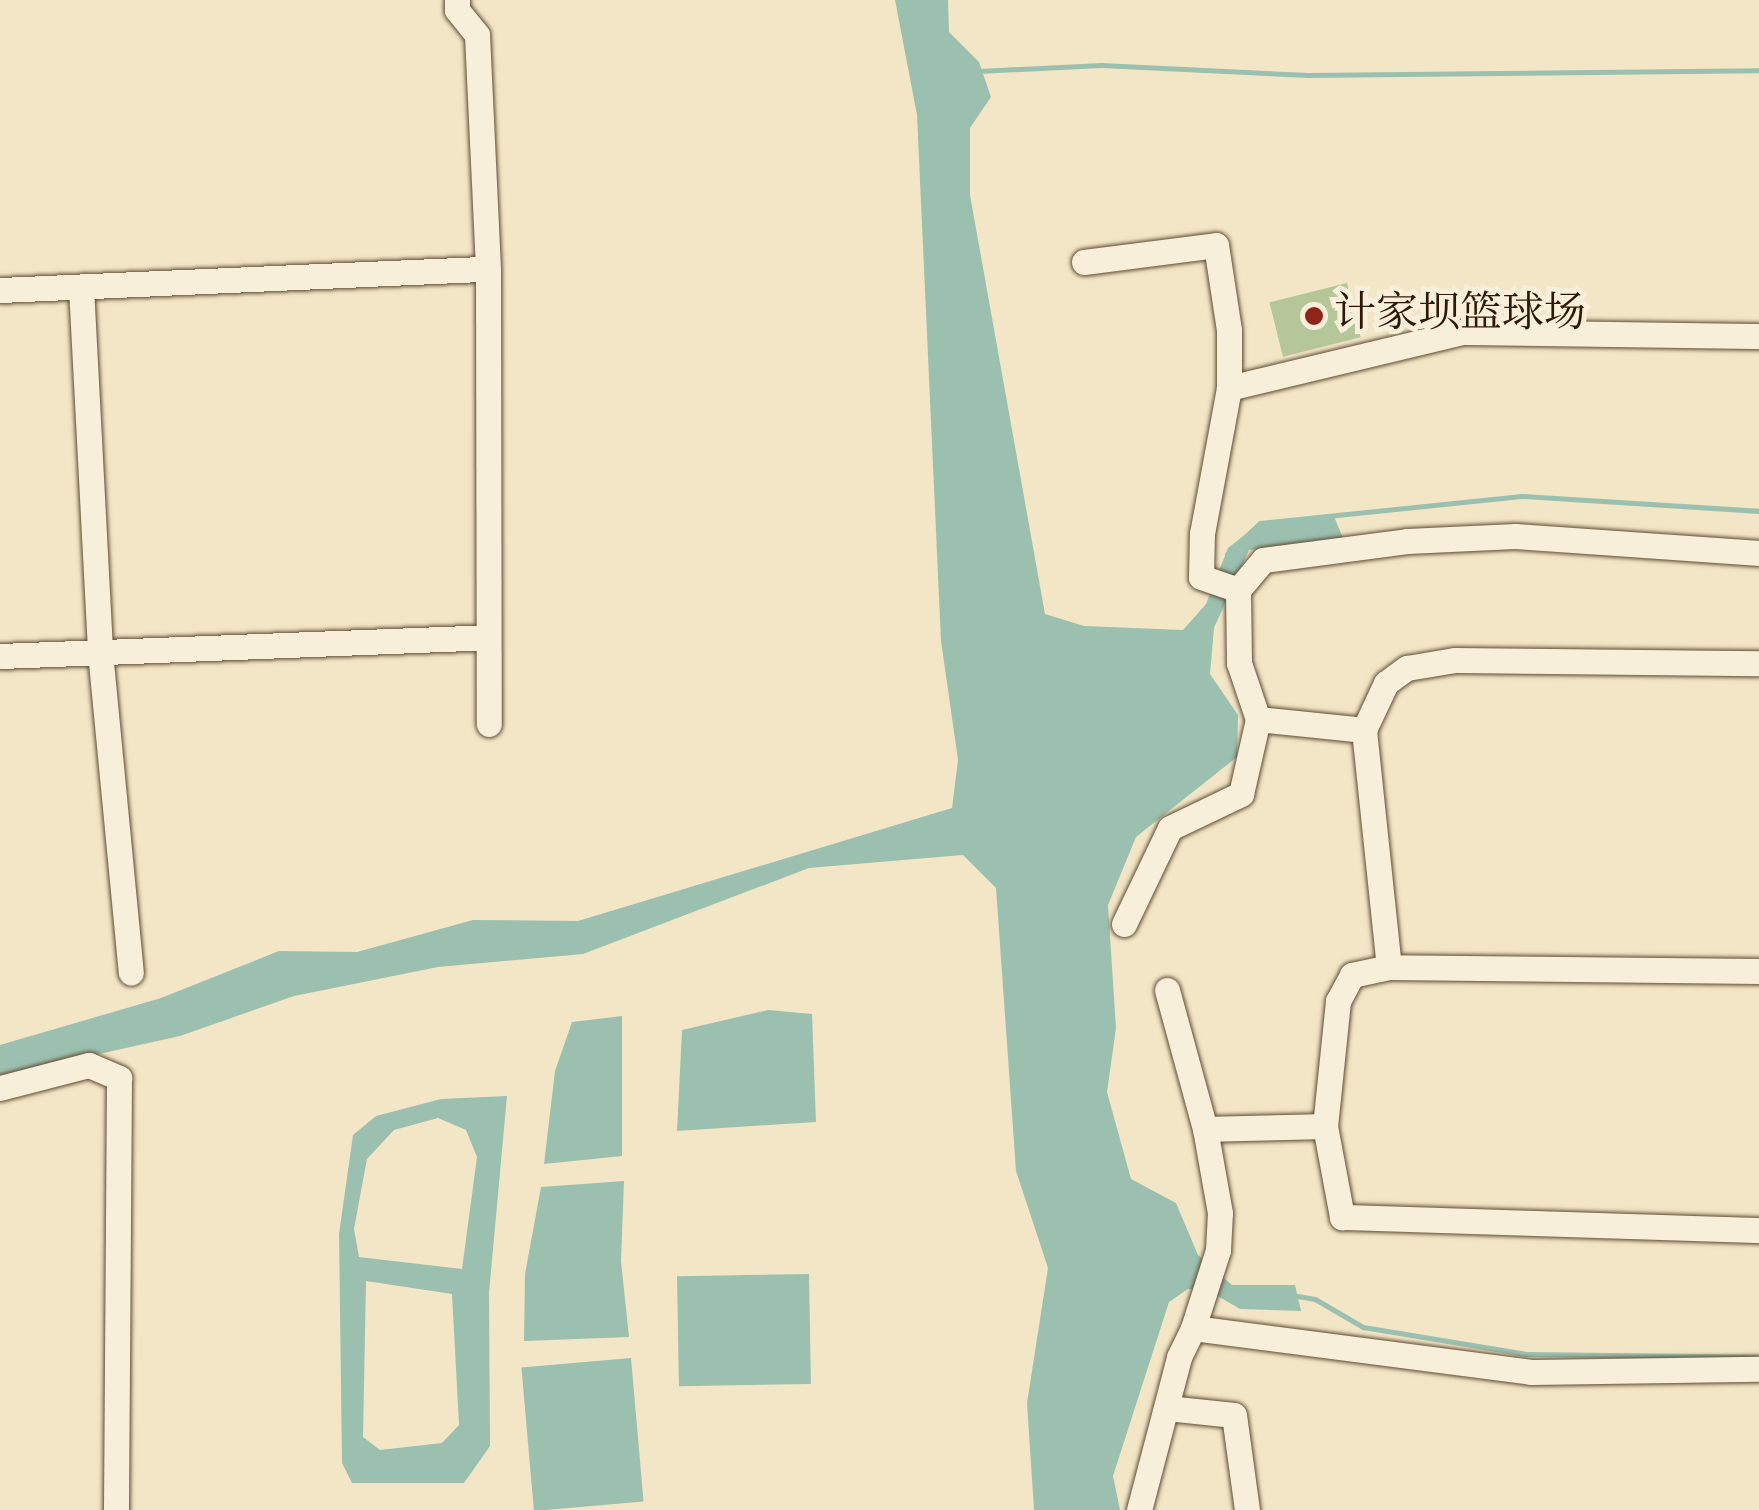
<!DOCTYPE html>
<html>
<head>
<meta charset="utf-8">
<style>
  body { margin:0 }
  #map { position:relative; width:1759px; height:1510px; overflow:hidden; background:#f3e6c6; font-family:"Sorts Mill Goudy","Noto Serif SC",serif }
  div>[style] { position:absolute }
  .green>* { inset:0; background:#b5c699; transform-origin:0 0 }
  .water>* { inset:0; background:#9cc0b0; transform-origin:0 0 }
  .stream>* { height:5px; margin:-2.5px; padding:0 2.5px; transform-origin:2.5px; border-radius:2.5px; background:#9cc0b0 }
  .roads { filter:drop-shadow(0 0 2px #5f4b34) drop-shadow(0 0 2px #5f4b34) }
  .minor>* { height:25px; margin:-12.5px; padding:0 12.5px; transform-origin:12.5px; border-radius:12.5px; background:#f7efda }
  .dots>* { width:28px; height:28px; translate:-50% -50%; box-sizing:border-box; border:5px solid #f7efda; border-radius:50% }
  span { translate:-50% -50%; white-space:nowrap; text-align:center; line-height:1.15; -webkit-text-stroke:10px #f7efda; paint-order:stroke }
  .poi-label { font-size:42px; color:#2e1704 }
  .left { translate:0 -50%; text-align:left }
</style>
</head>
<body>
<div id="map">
  <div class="green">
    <div style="left:1347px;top:283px;width:56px;height:80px;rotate:76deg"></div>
  </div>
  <div class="water">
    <div style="clip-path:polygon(895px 0,948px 0,949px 32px,979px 62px,991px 97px,970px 128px,970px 195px,1045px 614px,1084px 626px,1183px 630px,1206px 604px,1228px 548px,1260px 523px,1333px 514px,1343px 538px,1249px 550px,1214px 628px,1210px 674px,1238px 715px,1237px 757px,1136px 837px,1108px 905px,1116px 1028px,1107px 1092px,1131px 1179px,1176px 1203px,1198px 1255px,1232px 1285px,1295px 1285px,1301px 1311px,1240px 1309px,1209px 1291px,1188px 1289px,1169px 1302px,1113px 1476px,1120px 1510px,1034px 1510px,1027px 1403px,1048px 1268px,1016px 1171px,996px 888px,963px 855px,809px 868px,583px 954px,438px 967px,294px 996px,180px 1036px,0 1076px,0 1045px,161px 998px,279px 951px,357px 952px,473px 920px,578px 921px,952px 808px,958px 760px,941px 641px,917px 115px)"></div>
    <div style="clip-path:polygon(768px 1010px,812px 1014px,816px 1122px,677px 1131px,682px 1030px)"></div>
    <div style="clip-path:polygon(622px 1016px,622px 1156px,544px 1164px,555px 1071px,572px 1022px)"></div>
    <div style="clip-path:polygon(evenodd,507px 1096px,489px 1293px,490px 1446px,464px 1483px,352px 1483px,342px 1463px,339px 1234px,353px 1135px,376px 1116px,441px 1099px,507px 1096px,438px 1118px,466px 1130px,477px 1157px,462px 1269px,359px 1257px,354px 1229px,367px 1159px,394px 1130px,438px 1118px,507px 1096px,366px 1281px,452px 1294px,459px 1425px,442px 1443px,380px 1450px,363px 1437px,366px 1281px)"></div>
    <div style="clip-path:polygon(624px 1181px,621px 1261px,629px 1337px,524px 1341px,525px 1274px,541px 1187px)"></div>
    <div style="left:809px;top:1274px;width:110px;height:132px;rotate:89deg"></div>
    <div style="left:631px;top:1358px;width:144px;height:110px;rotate:85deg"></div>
  </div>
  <div class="stream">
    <div style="left:978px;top:71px;width:123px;rotate:-2.8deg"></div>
    <div style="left:1101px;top:65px;width:207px;rotate:2.8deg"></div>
    <div style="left:1308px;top:75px;width:451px;rotate:-0.6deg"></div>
    <div style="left:1227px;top:554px;width:45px;rotate:-43.2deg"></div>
    <div style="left:1260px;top:523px;width:263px;rotate:-5.9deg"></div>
    <div style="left:1522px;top:496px;width:237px;rotate:3.6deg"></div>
    <div style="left:1292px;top:1295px;width:23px;rotate:10deg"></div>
    <div style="left:1315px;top:1299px;width:56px;rotate:30.3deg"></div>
    <div style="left:1363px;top:1327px;width:165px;rotate:9.4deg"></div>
    <div style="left:1526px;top:1354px;width:230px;rotate:0.7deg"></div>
  </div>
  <div class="roads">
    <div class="minor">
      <div style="left:457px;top:0;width:10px;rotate:90deg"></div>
      <div style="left:457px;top:10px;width:32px;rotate:51deg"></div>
      <div style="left:477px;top:35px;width:234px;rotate:87.3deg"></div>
      <div style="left:488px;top:269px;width:455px;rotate:89.9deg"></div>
      <div style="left:1084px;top:262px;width:133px;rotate:-7.3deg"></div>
      <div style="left:1216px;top:245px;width:86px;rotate:81.3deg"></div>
      <div style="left:1229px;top:330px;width:58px;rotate:90deg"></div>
      <div style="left:1229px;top:388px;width:147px;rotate:100.5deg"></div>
      <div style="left:1202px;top:533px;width:44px;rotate:91.3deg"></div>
      <div style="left:1201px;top:577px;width:39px;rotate:19deg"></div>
      <div style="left:1238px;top:590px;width:73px;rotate:89.2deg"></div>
      <div style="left:1239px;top:663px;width:59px;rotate:71.3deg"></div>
      <div style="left:1258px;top:719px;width:107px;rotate:5.9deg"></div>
      <div style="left:1364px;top:730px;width:238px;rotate:84deg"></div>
      <div style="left:81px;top:287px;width:365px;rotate:87deg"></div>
      <div style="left:100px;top:652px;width:322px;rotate:84.5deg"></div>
      <div style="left:0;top:290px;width:488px;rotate:-2.5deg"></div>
      <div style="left:1229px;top:388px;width:241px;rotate:-13.5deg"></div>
      <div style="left:1463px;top:332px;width:296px;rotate:0.8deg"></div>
      <div style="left:1238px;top:590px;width:39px;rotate:-50deg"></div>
      <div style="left:1263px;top:560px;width:145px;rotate:-7.5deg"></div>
      <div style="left:1407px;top:541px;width:108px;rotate:-2.7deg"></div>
      <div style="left:1515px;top:536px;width:245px;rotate:4deg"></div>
      <div style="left:0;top:656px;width:488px;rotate:-2.2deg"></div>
      <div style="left:1364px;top:730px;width:52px;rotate:-64.9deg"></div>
      <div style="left:1386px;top:683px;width:26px;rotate:-36deg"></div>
      <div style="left:1407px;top:668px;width:49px;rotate:-9.5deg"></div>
      <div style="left:1455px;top:660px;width:304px;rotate:0.6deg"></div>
      <div style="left:1124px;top:924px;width:106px;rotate:-64.4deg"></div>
      <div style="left:1170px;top:828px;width:79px;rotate:-25.6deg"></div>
      <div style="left:1241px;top:794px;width:77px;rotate:-77.2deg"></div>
      <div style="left:1759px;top:971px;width:370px;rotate:-179.4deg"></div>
      <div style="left:1389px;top:967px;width:38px;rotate:168deg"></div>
      <div style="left:1352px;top:975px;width:30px;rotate:118deg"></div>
      <div style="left:1338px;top:1001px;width:126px;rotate:95.9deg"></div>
      <div style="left:1325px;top:1126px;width:93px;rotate:79.4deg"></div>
      <div style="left:1342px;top:1217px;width:417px;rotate:1.8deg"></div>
      <div style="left:1167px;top:990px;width:144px;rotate:74.7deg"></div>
      <div style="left:0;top:1088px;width:92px;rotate:-14.5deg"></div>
      <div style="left:89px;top:1065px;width:33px;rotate:23deg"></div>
      <div style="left:119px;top:1078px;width:432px;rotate:90.4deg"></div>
      <div style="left:1193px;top:1328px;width:82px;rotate:-72.2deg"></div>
      <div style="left:1218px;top:1250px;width:37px;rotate:-87deg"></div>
      <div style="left:1220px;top:1213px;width:85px;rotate:-100.1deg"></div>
      <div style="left:1205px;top:1129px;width:120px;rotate:-1.4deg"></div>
      <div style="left:1167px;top:1408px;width:67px;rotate:6deg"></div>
      <div style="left:1234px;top:1415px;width:96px;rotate:82.2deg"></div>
      <div style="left:1139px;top:1510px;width:158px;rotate:-75.3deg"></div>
      <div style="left:1179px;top:1357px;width:32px;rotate:-64deg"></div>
      <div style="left:1193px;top:1328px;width:341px;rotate:7.4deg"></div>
      <div style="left:1531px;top:1372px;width:228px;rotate:-0.8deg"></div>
    </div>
  </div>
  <div class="dots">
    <div style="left:1314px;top:316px;background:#8f2418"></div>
  </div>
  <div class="poi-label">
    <span class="left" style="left:1334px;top:316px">计家坝篮球场</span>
  </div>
</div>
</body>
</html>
